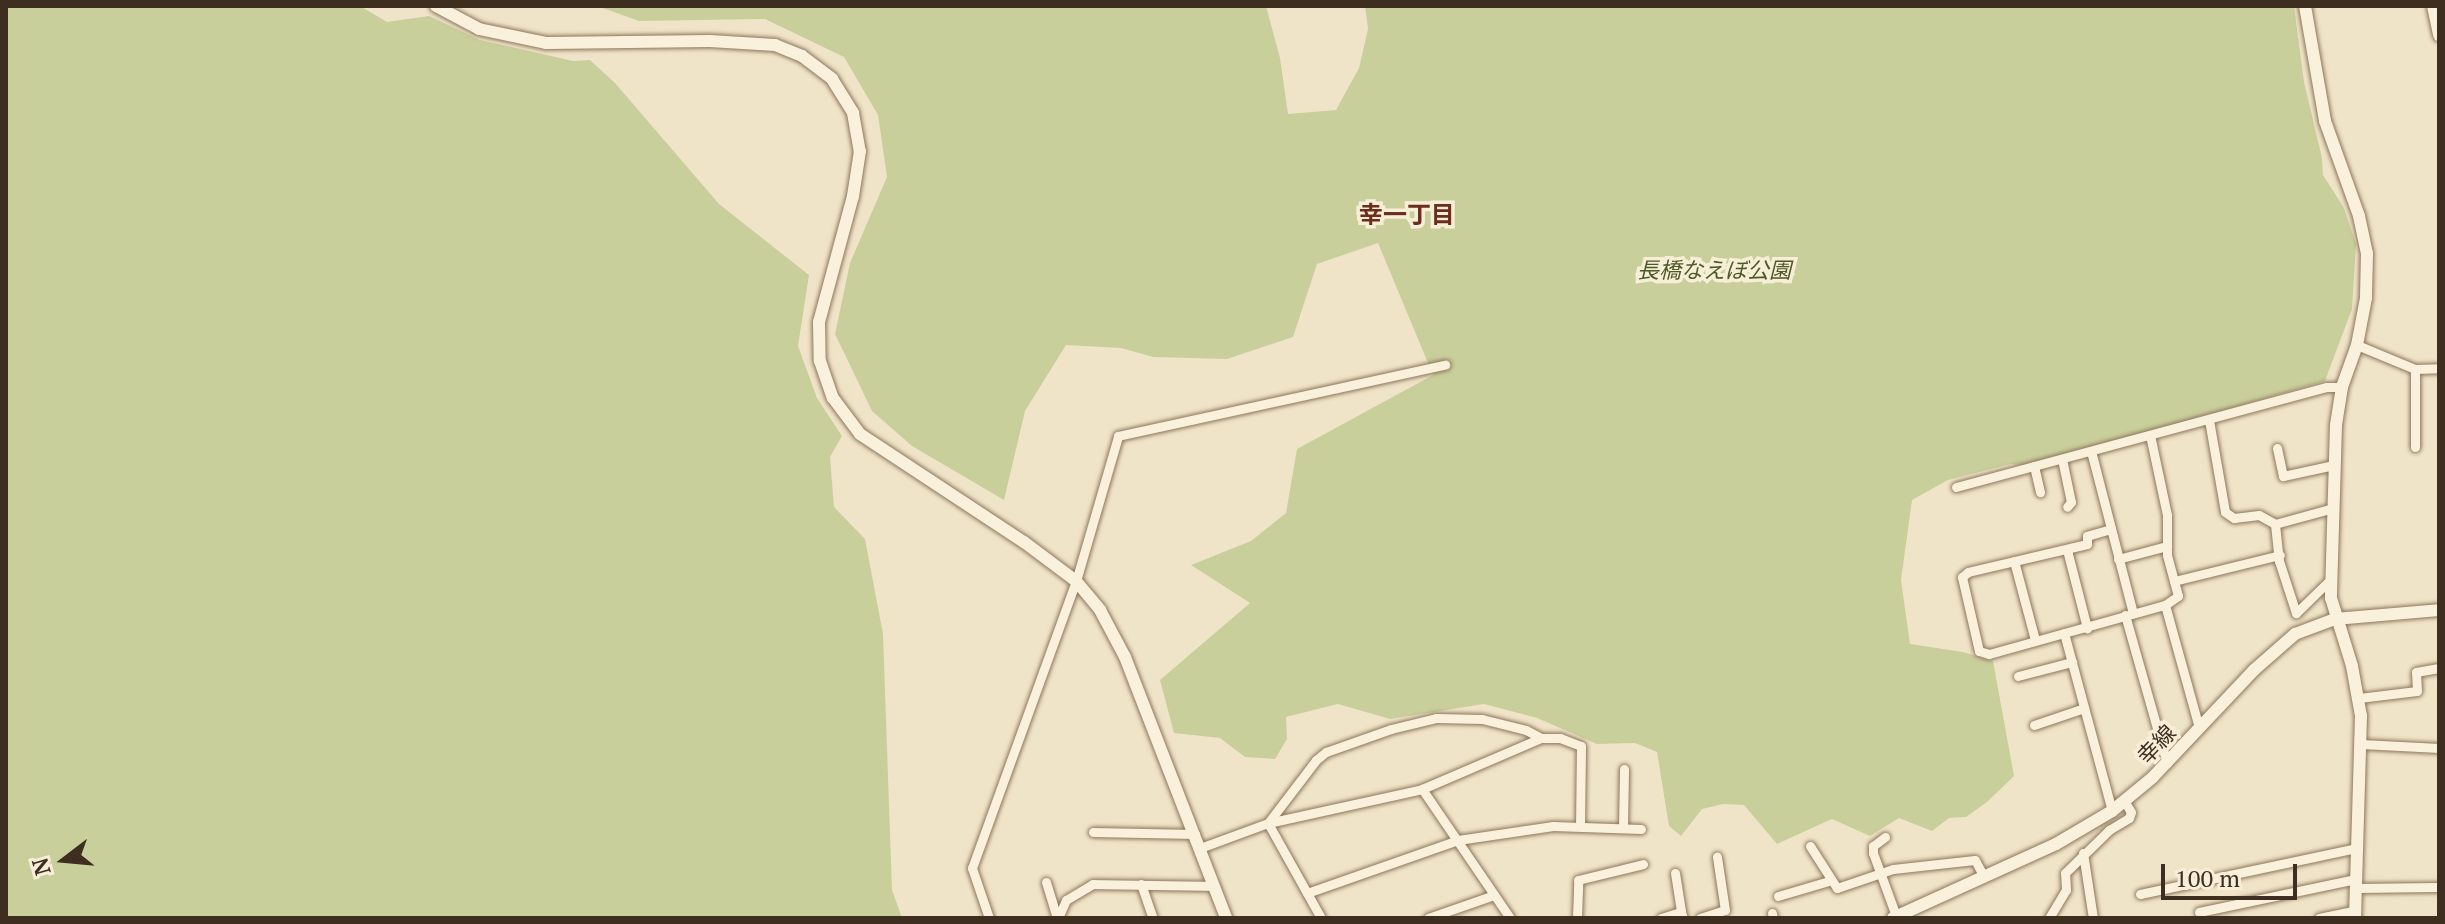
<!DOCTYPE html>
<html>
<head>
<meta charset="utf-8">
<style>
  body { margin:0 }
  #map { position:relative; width:2445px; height:924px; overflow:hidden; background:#f0e4c8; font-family:"PT Serif","Noto Sans JP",serif }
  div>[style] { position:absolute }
  .green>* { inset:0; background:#c9cf9b }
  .roads { filter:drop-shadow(0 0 2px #8d765c) drop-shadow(0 0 2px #8d765c) }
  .street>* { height:9px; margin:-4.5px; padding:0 4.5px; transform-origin:4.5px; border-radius:4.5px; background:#faf1dc }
  .secondary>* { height:12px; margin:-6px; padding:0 6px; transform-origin:6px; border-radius:6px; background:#faf1dc }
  span { translate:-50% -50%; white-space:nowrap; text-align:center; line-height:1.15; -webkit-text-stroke:7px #f7eed8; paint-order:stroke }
  .park-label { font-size:22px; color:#4d5a26; font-style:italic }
  .street-label { font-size:22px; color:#3d2e20 }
  .neighbourhood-label { font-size:24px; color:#6b2e1e; font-weight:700 }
  .frame { position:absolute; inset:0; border:8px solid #3d2e20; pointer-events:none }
  .north { position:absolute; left:24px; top:820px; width:80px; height:80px; -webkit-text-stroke:6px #f7eed8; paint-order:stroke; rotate:254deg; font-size:22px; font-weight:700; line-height:32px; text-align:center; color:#3d2e20 }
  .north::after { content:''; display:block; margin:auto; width:28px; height:36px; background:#3d2e20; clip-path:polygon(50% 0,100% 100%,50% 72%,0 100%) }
  .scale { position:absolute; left:2161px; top:864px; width:136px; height:36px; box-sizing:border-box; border:4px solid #3d2e20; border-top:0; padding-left:10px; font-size:24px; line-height:28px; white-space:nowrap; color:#3d2e20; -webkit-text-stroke:6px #f7eed8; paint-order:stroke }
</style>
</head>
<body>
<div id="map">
  <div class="green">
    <div style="clip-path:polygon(6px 6px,360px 6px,387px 22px,429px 16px,480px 40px,573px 61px,590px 60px,615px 83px,719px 204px,809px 275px,798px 346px,817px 398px,842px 436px,830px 457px,834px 507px,865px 539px,883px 634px,892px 890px,902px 918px,6px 918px)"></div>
    <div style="clip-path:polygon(597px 6px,1266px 6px,1280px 58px,1288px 114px,1336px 110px,1359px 68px,1368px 29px,1365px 6px,2294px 6px,2304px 82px,2322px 158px,2323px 175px,2344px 208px,2356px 244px,2352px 309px,2325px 381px,2029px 466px,2011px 464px,1948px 480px,1912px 500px,1901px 580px,1910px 644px,1963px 652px,1993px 661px,2014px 776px,1987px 802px,1966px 817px,1949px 818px,1932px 831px,1899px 818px,1870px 836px,1832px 819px,1777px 844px,1744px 805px,1723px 804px,1702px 809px,1681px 836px,1669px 826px,1657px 752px,1635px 743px,1597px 744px,1537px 718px,1484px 704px,1390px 719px,1338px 704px,1286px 717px,1287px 739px,1275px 759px,1245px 757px,1220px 738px,1174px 733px,1160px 680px,1250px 603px,1191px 565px,1251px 541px,1286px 513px,1297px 449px,1433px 375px,1378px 243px,1317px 264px,1293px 337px,1227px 359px,1153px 357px,1121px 348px,1066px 345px,1025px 411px,1004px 500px,912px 446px,872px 411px,835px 334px,850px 263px,887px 177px,878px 115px,844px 57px,765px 19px,639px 21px)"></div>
  </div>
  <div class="roads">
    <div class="street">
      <div style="left:2357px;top:345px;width:63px;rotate:22.5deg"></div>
      <div style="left:2415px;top:369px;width:24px;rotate:-2deg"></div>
      <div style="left:2209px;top:420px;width:93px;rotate:80.1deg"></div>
      <div style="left:2225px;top:512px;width:11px;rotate:34deg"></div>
      <div style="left:2234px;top:518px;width:25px;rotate:-7deg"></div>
      <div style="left:2259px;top:515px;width:18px;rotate:29deg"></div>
      <div style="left:2275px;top:524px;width:37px;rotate:84deg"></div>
      <div style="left:2279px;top:561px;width:55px;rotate:71.9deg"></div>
      <div style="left:2296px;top:613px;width:50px;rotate:-44.2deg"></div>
      <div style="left:2150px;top:435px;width:82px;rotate:78deg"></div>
      <div style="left:2167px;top:515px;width:40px;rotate:90deg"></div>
      <div style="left:2167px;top:555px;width:27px;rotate:75deg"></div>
      <div style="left:2415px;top:447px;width:78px;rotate:-90deg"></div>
      <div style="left:2277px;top:448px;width:29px;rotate:78deg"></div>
      <div style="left:2283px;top:476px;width:52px;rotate:-12.2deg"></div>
      <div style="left:2091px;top:451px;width:167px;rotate:75.5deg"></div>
      <div style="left:2062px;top:459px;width:44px;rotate:78.2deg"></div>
      <div style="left:2071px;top:502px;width:6px;rotate:129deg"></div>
      <div style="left:2034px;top:466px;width:27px;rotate:77deg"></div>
      <div style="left:1956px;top:487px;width:384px;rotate:-15.1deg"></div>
      <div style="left:2327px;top:387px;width:15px"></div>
      <div style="left:2275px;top:524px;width:60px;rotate:-15.4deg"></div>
      <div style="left:2111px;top:529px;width:25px;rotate:164deg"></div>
      <div style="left:2087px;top:536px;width:8px;rotate:90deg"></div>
      <div style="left:2087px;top:544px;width:122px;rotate:166.8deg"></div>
      <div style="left:1968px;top:572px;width:8px;rotate:140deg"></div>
      <div style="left:1962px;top:577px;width:76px;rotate:77.1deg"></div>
      <div style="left:1979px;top:651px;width:10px;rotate:17deg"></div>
      <div style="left:1989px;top:654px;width:183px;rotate:-15.6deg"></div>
      <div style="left:2165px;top:605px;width:16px;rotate:-35deg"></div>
      <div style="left:2178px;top:596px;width:16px;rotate:-105deg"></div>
      <div style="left:2174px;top:581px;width:109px;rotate:-13.8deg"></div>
      <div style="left:2067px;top:550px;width:81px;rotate:75.6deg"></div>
      <div style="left:2118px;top:559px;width:51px;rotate:-14.9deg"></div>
      <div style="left:2014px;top:561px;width:82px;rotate:75.1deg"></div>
      <div style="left:2165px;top:605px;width:128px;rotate:74.5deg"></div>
      <div style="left:2125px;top:615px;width:154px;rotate:74.2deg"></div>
      <div style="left:2064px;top:633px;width:184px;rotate:74.9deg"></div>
      <div style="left:2018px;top:676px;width:56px;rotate:-14.5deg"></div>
      <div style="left:2359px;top:698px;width:58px;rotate:-6.9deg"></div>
      <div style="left:2417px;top:691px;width:19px;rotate:-93deg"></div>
      <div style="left:2416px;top:672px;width:23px;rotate:-10deg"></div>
      <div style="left:2034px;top:725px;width:53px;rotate:-18.8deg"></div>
      <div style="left:2361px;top:744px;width:78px;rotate:2.9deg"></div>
      <div style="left:1422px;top:789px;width:156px;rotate:55.7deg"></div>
      <div style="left:1623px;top:828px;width:59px;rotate:-89deg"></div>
      <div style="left:1093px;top:832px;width:102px;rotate:1.1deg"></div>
      <div style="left:1885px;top:837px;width:15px;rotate:143deg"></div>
      <div style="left:1873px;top:846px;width:7px;rotate:90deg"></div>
      <div style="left:1873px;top:853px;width:67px;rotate:69.9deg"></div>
      <div style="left:1810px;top:846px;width:50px;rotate:57.3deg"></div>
      <div style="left:1837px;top:888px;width:59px;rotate:-18.7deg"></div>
      <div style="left:1893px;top:869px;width:82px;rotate:-6.3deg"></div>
      <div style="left:1975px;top:860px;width:19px;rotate:62deg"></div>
      <div style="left:1200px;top:848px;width:72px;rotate:-20.2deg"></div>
      <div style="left:1268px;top:823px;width:158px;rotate:-12.4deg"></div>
      <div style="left:1422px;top:789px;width:129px;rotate:-23.2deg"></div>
      <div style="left:1541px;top:738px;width:19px"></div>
      <div style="left:1560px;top:738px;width:22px;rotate:21deg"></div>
      <div style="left:1581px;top:746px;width:80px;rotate:90.7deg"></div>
      <div style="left:2083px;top:853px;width:66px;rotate:81.3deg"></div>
      <div style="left:1675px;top:873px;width:39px;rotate:81deg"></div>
      <div style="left:1046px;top:882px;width:38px;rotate:73deg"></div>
      <div style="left:1141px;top:884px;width:36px;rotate:71deg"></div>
      <div style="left:2356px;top:888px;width:83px;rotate:-0.7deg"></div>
      <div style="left:1307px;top:893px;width:160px;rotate:-19.3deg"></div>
      <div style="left:1458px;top:840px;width:96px;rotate:-8.4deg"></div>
      <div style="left:1553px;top:826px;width:88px;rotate:2deg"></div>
      <div style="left:2140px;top:894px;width:222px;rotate:-12deg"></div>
      <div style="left:1778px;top:896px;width:53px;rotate:-16.4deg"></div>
      <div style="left:2199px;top:912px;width:160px;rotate:-11.9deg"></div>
      <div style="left:1772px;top:913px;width:5px;rotate:79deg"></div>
      <div style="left:989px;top:918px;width:53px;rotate:-108.8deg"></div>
      <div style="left:972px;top:868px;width:305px;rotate:-70.1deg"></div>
      <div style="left:1076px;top:581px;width:151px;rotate:-73.8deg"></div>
      <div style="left:1118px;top:436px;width:335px;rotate:-12.3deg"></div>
      <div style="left:1058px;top:918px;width:20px;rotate:-66deg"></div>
      <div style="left:1066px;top:900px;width:31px;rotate:-31deg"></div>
      <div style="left:1093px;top:884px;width:121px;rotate:0.9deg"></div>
      <div style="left:1321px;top:918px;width:109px;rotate:-119.2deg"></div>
      <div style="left:1268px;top:823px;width:79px;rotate:-52.7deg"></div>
      <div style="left:1316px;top:760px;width:13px;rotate:-39deg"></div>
      <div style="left:1326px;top:752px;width:69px;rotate:-19.5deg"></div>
      <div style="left:1391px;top:729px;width:46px;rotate:-13.7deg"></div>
      <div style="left:1436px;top:718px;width:46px;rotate:1.2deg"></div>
      <div style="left:1482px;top:719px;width:45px;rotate:14deg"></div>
      <div style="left:1526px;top:730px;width:17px;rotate:28deg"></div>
      <div style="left:1428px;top:918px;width:70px;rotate:-19.2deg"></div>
      <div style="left:1577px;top:918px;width:38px;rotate:-88deg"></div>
      <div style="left:1578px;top:880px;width:67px;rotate:-13.8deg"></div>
      <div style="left:1661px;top:918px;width:21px;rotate:-17deg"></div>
      <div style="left:1681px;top:912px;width:6px;rotate:72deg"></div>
      <div style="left:1700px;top:918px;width:26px;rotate:-18deg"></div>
      <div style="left:1725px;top:910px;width:54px;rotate:-98.6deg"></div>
      <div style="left:2049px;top:918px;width:33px;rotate:-59deg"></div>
      <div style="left:2066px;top:890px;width:17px;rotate:-93deg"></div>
      <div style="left:2065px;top:873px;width:62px;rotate:-44.3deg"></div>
      <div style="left:2109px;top:830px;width:23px;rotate:-31deg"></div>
      <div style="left:2129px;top:818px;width:6px;rotate:-72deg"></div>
      <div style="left:2131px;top:812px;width:13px;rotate:-122deg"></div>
      <div style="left:2319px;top:918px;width:38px;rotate:-12deg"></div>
    </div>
    <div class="secondary">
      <div style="left:436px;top:6px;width:49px;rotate:28.1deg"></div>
      <div style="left:479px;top:29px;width:68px;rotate:11.8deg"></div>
      <div style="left:546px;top:43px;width:164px;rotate:-0.7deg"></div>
      <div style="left:710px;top:41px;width:65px;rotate:3.5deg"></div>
      <div style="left:775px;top:45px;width:29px;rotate:22deg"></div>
      <div style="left:802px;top:56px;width:38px;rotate:37deg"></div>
      <div style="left:832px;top:79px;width:40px;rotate:58deg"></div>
      <div style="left:853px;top:113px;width:39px;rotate:80deg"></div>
      <div style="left:860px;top:151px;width:46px;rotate:98.8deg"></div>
      <div style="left:853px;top:196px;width:131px;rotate:105.1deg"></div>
      <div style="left:819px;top:322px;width:39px;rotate:89deg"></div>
      <div style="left:820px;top:361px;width:39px;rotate:71deg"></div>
      <div style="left:833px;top:398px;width:45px;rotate:53.1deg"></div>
      <div style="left:860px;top:434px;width:196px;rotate:33.4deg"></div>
      <div style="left:1024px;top:542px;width:65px;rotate:36.9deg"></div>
      <div style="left:1076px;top:581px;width:38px;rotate:50deg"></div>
      <div style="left:1100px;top:610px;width:53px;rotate:62deg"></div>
      <div style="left:1125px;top:657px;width:280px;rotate:68.8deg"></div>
      <div style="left:2305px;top:6px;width:117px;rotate:80.1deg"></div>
      <div style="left:2325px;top:121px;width:101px;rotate:70.3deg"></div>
      <div style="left:2359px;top:216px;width:38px;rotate:78deg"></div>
      <div style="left:2367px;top:253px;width:45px;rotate:91.3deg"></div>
      <div style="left:2366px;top:298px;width:48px;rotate:100.8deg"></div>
      <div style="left:2357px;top:345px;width:45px;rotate:109.7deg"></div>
      <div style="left:2342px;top:387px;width:38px;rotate:99deg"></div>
      <div style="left:2336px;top:425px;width:173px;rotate:91.7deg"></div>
      <div style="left:2331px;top:598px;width:71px;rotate:72.8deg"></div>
      <div style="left:2352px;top:666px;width:51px;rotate:79.8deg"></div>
      <div style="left:2361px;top:716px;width:202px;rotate:91.7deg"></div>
      <div style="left:2433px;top:6px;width:30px;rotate:78deg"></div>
      <div style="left:1893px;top:918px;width:179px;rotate:-24.4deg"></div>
      <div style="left:2056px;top:844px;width:65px;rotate:-30.5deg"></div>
      <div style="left:2112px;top:811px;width:52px;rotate:-39.5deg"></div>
      <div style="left:2152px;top:778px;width:149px;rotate:-46.6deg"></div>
      <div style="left:2254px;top:670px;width:55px;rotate:-41.3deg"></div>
      <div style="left:2295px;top:634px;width:43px;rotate:-20.6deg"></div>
      <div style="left:2335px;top:619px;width:104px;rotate:-4.9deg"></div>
    </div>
  </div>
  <div class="park-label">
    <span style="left:1714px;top:270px">長橋なえぼ公園</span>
  </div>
  <div class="street-label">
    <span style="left:2156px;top:744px;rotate:-46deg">幸線</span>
  </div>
  <div class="neighbourhood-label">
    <span style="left:1407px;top:215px">幸一丁目</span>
  </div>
  <div class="frame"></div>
  <div class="north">N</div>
  <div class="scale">100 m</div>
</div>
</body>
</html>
